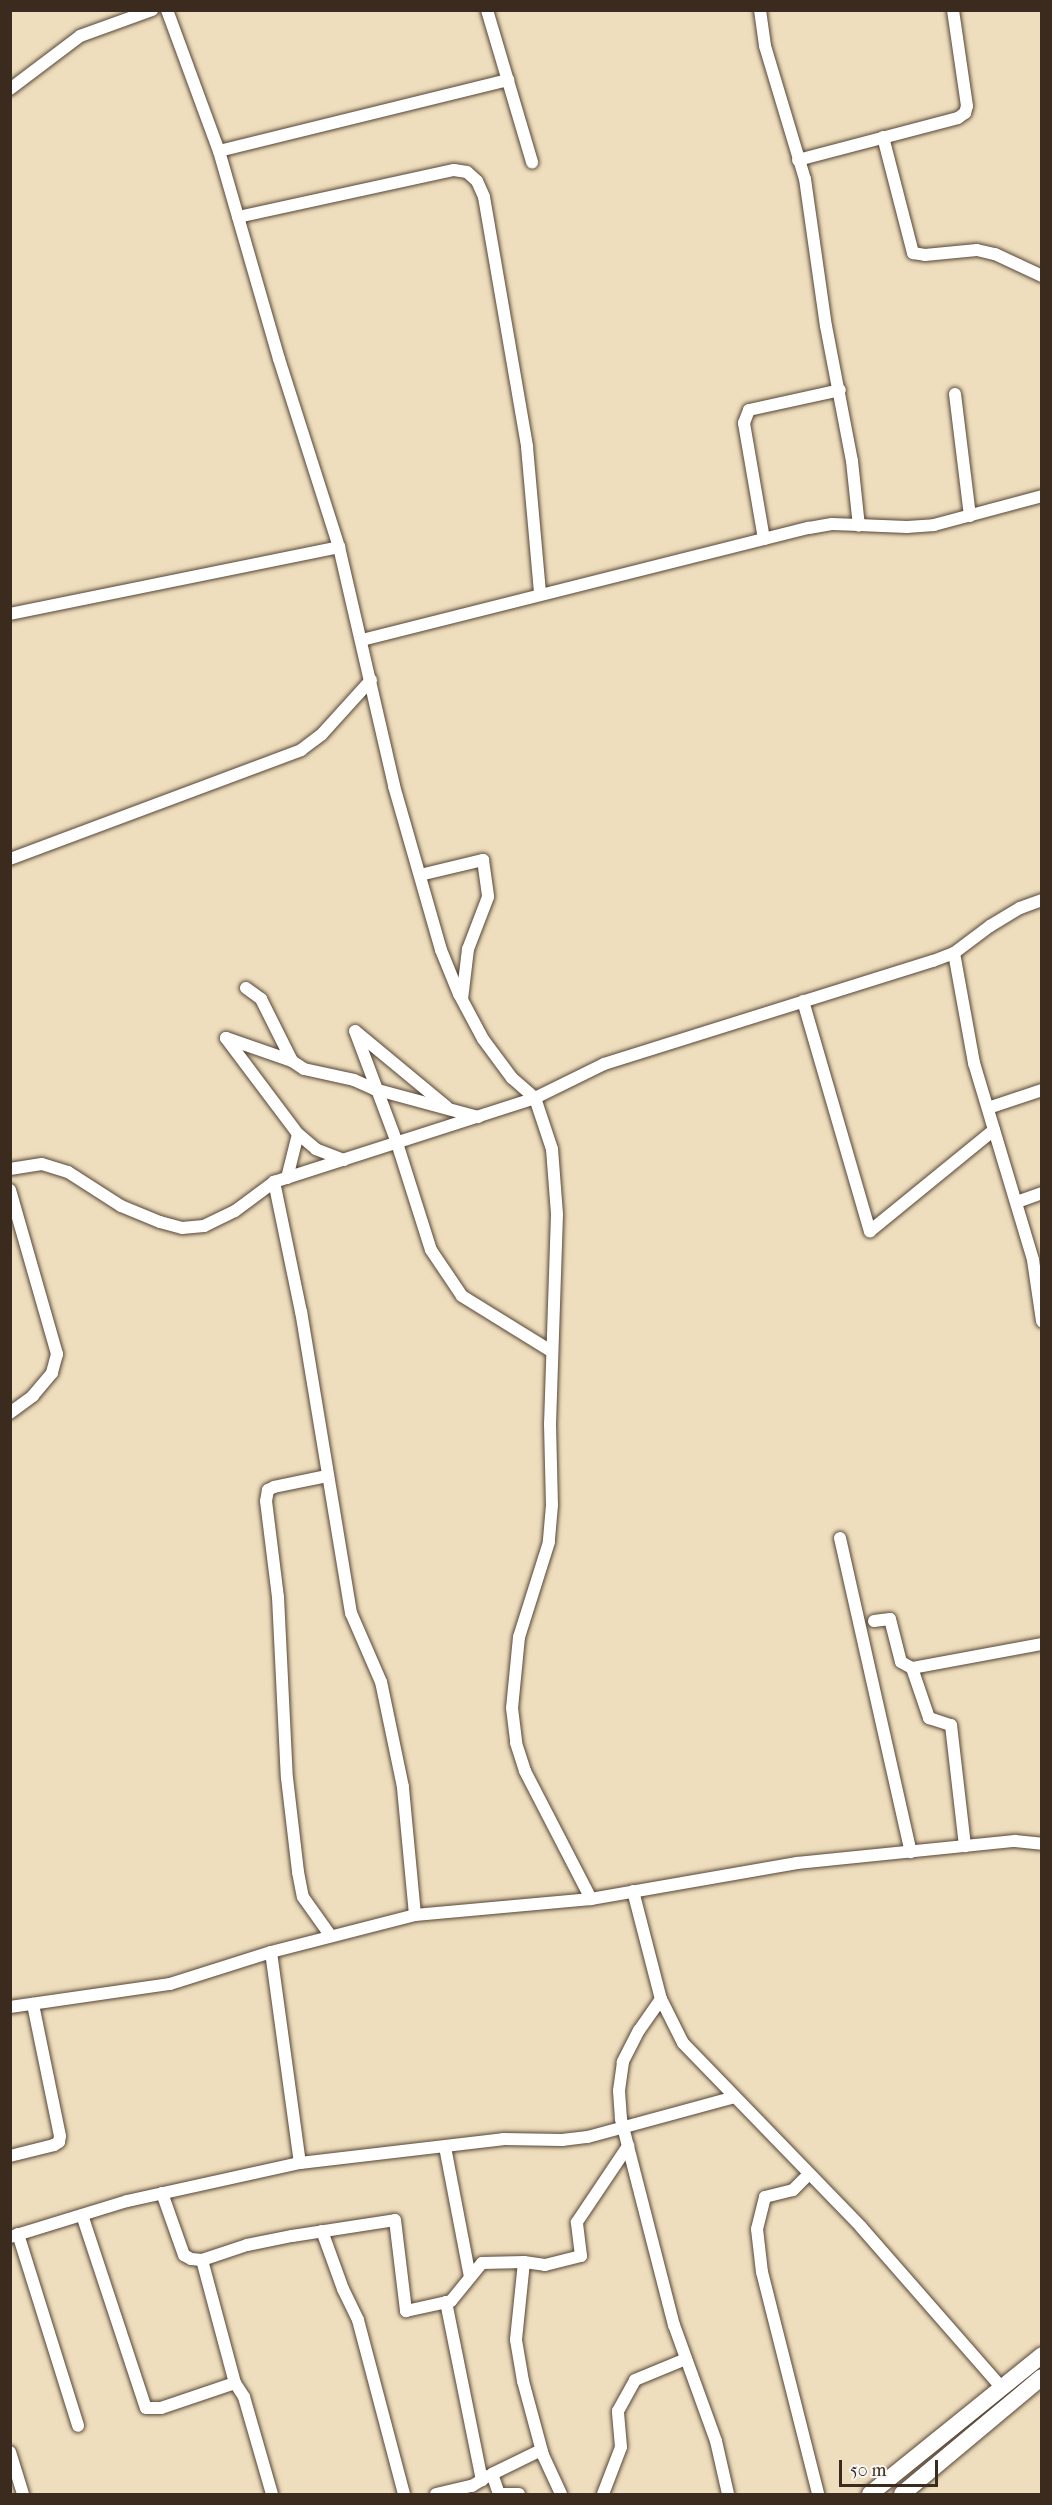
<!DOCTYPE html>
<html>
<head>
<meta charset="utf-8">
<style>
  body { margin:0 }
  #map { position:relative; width:1052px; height:2505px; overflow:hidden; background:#eedebd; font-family:"IM FELL French Canon",serif }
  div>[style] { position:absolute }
  .roads { filter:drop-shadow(0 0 2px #564536) drop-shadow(0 0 2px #564536) }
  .minor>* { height:12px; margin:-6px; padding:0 6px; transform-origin:6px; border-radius:6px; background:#fff }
  .secondary>* { height:16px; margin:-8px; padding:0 8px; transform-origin:8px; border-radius:8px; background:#fff }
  span { translate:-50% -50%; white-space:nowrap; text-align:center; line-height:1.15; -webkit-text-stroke:5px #f6f6f2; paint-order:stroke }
  .frame { position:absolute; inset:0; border:12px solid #3b2a1e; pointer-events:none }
  .scale { position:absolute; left:839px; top:2460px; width:99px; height:27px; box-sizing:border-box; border:3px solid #3b2a1e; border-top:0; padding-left:8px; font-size:18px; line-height:21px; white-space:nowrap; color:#3b2a1e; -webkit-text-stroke:4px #f6f6f2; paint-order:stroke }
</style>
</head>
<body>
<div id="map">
  <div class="roads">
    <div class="minor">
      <div style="left:167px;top:10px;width:150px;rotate:69.8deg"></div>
      <div style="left:219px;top:151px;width:216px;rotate:73.9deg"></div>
      <div style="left:279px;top:359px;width:197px;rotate:72.3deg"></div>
      <div style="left:339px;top:547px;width:245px;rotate:77deg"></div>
      <div style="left:394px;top:786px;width:171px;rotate:74deg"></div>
      <div style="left:441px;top:950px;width:48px;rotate:67.8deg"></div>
      <div style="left:459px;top:994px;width:51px;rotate:61.9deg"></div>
      <div style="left:483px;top:1039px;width:49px;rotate:53.4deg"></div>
      <div style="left:512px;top:1078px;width:30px;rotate:41deg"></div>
      <div style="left:535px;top:1098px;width:54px;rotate:71.6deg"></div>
      <div style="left:552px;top:1149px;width:65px;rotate:85.6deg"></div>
      <div style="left:557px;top:1214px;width:210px;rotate:91.9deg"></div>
      <div style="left:550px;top:1424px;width:81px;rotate:88.6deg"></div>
      <div style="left:552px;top:1505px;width:37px;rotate:95deg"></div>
      <div style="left:549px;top:1542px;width:100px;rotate:107.5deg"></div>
      <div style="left:519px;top:1637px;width:71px;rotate:95.6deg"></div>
      <div style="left:512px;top:1708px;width:35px;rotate:83deg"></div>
      <div style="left:516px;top:1743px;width:29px;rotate:72deg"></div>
      <div style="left:525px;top:1771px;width:144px;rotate:62.7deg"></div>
      <div style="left:487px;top:10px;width:159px;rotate:73.5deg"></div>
      <div style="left:760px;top:10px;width:36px;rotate:82deg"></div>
      <div style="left:765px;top:46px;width:139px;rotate:73.3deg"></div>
      <div style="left:805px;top:179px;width:148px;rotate:81.9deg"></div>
      <div style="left:826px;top:326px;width:137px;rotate:79.1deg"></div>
      <div style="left:852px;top:461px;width:65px;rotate:83.9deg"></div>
      <div style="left:10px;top:89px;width:88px;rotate:-37.1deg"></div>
      <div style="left:80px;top:36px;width:77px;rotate:-19.9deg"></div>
      <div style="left:883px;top:137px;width:120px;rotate:75.5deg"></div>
      <div style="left:913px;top:253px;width:12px;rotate:9deg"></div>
      <div style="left:925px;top:255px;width:52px;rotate:-5.5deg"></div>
      <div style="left:977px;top:250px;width:18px;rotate:13deg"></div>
      <div style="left:995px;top:254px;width:52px;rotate:25.1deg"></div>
      <div style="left:219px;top:151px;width:298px;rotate:-13.8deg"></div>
      <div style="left:798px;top:160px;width:165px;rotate:-14.7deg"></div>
      <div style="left:958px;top:118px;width:9px;rotate:-36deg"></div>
      <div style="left:965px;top:113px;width:7px;rotate:-74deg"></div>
      <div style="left:967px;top:106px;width:97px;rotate:-98.3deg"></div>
      <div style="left:238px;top:217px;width:221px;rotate:-12.3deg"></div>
      <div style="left:454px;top:170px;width:13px;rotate:9deg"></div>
      <div style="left:467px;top:172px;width:13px;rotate:42deg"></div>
      <div style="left:477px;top:181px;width:17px;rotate:66deg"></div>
      <div style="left:484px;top:197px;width:254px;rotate:80.2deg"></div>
      <div style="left:527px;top:447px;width:148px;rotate:84.9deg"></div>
      <div style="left:955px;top:394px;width:123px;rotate:83deg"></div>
      <div style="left:764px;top:539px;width:118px;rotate:-99.8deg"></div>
      <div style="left:744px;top:423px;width:14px;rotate:-69deg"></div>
      <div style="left:749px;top:410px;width:93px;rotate:-12.4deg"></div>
      <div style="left:10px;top:614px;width:336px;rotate:-11.5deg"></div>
      <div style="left:362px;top:640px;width:461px;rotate:-14.1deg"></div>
      <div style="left:809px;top:528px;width:23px;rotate:-10deg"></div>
      <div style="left:832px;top:524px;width:75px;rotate:2.3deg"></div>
      <div style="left:907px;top:527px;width:27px;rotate:-4deg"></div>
      <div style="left:934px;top:525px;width:112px;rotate:-15deg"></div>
      <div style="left:10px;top:859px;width:311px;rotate:-20.5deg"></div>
      <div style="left:301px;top:750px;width:26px;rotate:-37deg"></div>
      <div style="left:322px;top:734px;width:73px;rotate:-47.8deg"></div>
      <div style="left:420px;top:875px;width:65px;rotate:-13.4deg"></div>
      <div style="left:483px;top:860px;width:37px;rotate:82deg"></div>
      <div style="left:488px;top:897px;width:56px;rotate:111deg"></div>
      <div style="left:468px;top:949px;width:50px;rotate:96.8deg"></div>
      <div style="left:954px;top:953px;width:112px;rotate:79.7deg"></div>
      <div style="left:974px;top:1063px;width:206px;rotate:73.3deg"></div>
      <div style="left:1033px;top:1260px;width:62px;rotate:81.6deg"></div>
      <div style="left:246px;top:988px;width:19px;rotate:36deg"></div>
      <div style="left:261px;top:999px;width:69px;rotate:63.4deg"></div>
      <div style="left:803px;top:1001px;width:240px;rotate:73.8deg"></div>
      <div style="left:870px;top:1231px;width:160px;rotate:-39.2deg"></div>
      <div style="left:447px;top:1107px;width:119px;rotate:-140.4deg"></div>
      <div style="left:355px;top:1031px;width:120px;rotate:69.4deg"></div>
      <div style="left:397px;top:1143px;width:112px;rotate:72.4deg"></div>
      <div style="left:431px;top:1250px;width:55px;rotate:56deg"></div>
      <div style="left:462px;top:1296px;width:105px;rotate:31.7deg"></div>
      <div style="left:988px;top:1108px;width:57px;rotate:-18.4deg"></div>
      <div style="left:344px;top:1160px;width:30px;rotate:-159deg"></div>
      <div style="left:316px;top:1149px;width:23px;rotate:-140deg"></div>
      <div style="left:298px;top:1134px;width:120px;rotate:-126.9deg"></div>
      <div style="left:226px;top:1038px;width:70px;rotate:19.2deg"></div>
      <div style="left:292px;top:1061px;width:14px;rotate:34deg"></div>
      <div style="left:304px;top:1069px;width:51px;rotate:12.4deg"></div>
      <div style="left:354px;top:1080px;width:22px;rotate:24deg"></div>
      <div style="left:374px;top:1089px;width:108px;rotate:15.1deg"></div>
      <div style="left:10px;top:1169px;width:32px;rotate:-9deg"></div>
      <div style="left:42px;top:1164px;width:27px;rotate:17deg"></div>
      <div style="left:68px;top:1172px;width:63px;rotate:32.7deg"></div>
      <div style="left:121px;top:1206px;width:42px;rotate:22.3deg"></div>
      <div style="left:160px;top:1222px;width:23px;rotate:15deg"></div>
      <div style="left:182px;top:1228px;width:22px;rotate:-5deg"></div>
      <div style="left:204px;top:1226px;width:34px;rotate:-26deg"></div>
      <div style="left:235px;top:1211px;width:49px;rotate:-36.6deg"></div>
      <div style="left:287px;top:1178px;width:45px;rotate:-76deg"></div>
      <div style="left:10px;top:1190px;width:171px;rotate:74deg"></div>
      <div style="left:57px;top:1354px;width:20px;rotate:105deg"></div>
      <div style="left:52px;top:1373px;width:30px;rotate:130deg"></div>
      <div style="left:33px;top:1396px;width:29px;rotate:144deg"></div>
      <div style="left:1017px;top:1202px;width:27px;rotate:-20deg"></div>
      <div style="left:327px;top:1476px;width:54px;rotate:168.3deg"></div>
      <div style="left:274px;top:1487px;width:7px;rotate:153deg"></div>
      <div style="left:268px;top:1490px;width:11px;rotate:100deg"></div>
      <div style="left:266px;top:1501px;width:97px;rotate:82.9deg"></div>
      <div style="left:278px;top:1597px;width:181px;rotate:87.2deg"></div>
      <div style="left:287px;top:1778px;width:95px;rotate:83.3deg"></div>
      <div style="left:298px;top:1872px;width:25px;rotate:79deg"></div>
      <div style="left:303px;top:1897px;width:47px;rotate:54.6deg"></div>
      <div style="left:840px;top:1538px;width:322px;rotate:77.3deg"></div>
      <div style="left:874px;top:1621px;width:16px;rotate:-7deg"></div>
      <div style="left:890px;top:1619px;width:44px;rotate:75.7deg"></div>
      <div style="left:901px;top:1662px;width:13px;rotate:29deg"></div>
      <div style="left:912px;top:1668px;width:53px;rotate:71.2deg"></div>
      <div style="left:929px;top:1718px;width:23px;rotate:18deg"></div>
      <div style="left:951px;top:1725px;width:122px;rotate:83.4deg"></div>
      <div style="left:912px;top:1668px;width:132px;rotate:-10.5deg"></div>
      <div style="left:633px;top:1891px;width:112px;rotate:75.5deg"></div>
      <div style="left:661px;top:1999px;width:49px;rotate:63.4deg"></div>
      <div style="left:683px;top:2043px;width:256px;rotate:45.9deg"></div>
      <div style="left:861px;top:2227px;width:214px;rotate:48.8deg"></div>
      <div style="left:415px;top:1915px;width:129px;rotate:-95.4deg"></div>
      <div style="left:403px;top:1787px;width:107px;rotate:-101.8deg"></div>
      <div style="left:381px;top:1682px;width:75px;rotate:-113.5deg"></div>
      <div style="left:351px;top:1613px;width:305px;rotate:-99.4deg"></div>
      <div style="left:301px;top:1312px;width:133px;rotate:-101.7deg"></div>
      <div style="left:274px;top:1182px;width:274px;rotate:-17.8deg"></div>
      <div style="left:535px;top:1098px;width:77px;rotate:-26.2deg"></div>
      <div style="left:604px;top:1064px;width:345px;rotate:-17.4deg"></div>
      <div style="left:933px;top:961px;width:22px;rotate:-21deg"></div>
      <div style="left:954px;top:953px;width:45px;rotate:-36.9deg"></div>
      <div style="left:990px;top:926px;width:35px;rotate:-31deg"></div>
      <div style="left:1020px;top:908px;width:23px;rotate:-20deg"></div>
      <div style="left:271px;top:1952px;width:213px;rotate:82.2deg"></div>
      <div style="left:661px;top:1999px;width:38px;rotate:125deg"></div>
      <div style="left:639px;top:2030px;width:36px;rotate:117deg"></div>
      <div style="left:623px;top:2062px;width:29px;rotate:98deg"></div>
      <div style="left:619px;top:2091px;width:28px;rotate:86deg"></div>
      <div style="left:621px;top:2119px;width:213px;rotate:75.6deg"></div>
      <div style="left:674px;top:2325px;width:123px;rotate:70.1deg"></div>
      <div style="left:716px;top:2441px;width:54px;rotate:77.2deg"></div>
      <div style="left:10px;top:2007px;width:162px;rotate:-8.2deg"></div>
      <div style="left:170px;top:1984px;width:106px;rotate:-17.6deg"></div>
      <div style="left:271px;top:1952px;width:149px;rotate:-14.4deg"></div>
      <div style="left:415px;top:1915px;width:177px;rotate:-5.2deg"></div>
      <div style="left:591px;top:1899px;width:209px;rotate:-9.9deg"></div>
      <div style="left:797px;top:1863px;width:219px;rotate:-5.8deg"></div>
      <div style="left:1015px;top:1841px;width:27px;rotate:6deg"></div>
      <div style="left:445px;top:2147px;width:132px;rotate:79.1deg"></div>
      <div style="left:10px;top:2156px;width:45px;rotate:-14deg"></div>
      <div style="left:54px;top:2145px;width:6px;rotate:-31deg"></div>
      <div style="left:59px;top:2142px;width:6px;rotate:-81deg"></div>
      <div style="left:60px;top:2136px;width:135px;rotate:-101.6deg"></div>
      <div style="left:809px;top:2174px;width:23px;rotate:135deg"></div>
      <div style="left:793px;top:2190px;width:29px;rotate:166deg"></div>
      <div style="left:765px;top:2197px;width:33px;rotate:104deg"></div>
      <div style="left:757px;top:2229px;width:43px;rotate:83.4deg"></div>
      <div style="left:762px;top:2272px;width:229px;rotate:75.8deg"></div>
      <div style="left:162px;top:2193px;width:66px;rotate:70.5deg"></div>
      <div style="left:184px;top:2255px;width:8px;rotate:30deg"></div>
      <div style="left:191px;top:2259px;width:11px;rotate:5deg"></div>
      <div style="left:202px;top:2260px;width:47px;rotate:-18.4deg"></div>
      <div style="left:247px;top:2245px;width:46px;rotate:-11.3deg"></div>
      <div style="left:292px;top:2236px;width:104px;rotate:-8.8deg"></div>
      <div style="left:395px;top:2220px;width:92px;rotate:83.1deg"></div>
      <div style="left:406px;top:2311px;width:46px;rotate:-12.5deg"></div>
      <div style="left:451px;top:2301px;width:49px;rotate:-50.8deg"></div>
      <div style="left:482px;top:2263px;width:42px;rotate:-1.4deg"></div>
      <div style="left:524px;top:2262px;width:21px;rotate:8deg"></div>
      <div style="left:545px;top:2265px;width:37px;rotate:-14deg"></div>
      <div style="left:581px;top:2256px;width:34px;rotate:-97deg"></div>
      <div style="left:577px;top:2222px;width:92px;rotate:-56.1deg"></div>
      <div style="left:82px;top:2215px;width:203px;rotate:71.7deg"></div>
      <div style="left:146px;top:2408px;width:15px"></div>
      <div style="left:161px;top:2408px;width:78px;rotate:-18.7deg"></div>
      <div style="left:322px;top:2231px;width:62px;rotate:70.1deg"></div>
      <div style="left:343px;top:2289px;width:34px;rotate:64deg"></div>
      <div style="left:358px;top:2320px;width:180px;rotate:75.2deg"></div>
      <div style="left:18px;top:2234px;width:201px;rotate:72.6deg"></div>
      <div style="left:10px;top:2237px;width:122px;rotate:-17.1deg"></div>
      <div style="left:127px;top:2201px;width:177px;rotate:-12.4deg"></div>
      <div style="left:300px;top:2163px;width:204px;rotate:-6.7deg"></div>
      <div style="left:503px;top:2139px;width:59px;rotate:1deg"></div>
      <div style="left:562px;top:2140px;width:26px;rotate:-7deg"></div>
      <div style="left:588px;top:2137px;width:152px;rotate:-15.2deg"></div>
      <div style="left:202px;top:2260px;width:127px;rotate:75deg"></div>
      <div style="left:235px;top:2383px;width:17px;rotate:57deg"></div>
      <div style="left:244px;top:2397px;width:101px;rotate:73.9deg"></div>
      <div style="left:524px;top:2262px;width:78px;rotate:95.9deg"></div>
      <div style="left:516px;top:2340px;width:42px;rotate:80.3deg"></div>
      <div style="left:523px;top:2381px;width:77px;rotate:74.9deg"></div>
      <div style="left:543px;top:2455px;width:43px;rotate:65.2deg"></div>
      <div style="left:446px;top:2302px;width:182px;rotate:78.6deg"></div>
      <div style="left:10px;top:2452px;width:44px;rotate:72.8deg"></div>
      <div style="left:436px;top:2494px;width:37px;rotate:-13deg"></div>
      <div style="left:472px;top:2486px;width:19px;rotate:-32deg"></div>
      <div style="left:499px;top:2494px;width:21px;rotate:-109deg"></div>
      <div style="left:492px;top:2474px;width:55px;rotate:-26.1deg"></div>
      <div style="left:503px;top:2494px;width:16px"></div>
      <div style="left:603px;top:2494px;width:50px;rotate:-69deg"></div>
      <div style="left:621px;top:2447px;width:36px;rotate:-95deg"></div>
      <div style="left:618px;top:2411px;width:35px;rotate:-61deg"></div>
      <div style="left:635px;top:2380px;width:55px;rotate:-22.4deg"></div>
    </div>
    <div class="secondary">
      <div style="left:870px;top:2494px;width:221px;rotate:-38.9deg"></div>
      <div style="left:902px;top:2494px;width:182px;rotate:-39.9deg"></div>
    </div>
  </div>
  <div class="frame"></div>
  <div class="scale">50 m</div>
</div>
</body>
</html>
